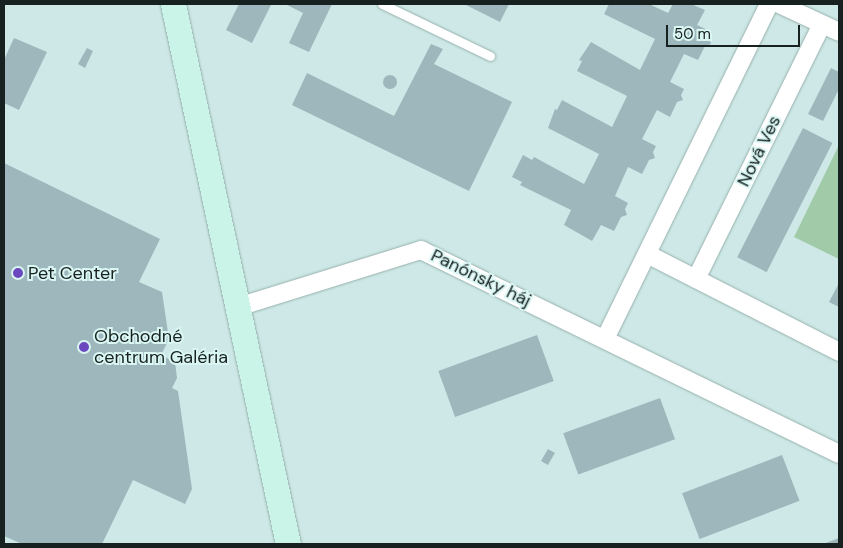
<!DOCTYPE html>
<html>
<head>
<meta charset="utf-8">
<style>
  body { margin:0 }
  #map { position:relative; width:843px; height:548px; overflow:hidden; background:#cde8e6; font-family:"DM Sans",sans-serif }
  div>[style] { position:absolute }
  .green>* { inset:0; background:#a1cba8 }
  .building>* { inset:0; background:#9eb7bc; transform-origin:0 0 }
  .round { border-radius:50% }
  .roads { filter:drop-shadow(0 0 1px #96b0ad) drop-shadow(0 0 1px #96b0ad) }
  .lane>* { height:9px; margin:-4.5px; padding:0 4.5px; transform-origin:4.5px; border-radius:4.5px; background:#fff }
  .street>* { height:18px; margin:-9px; padding:0 9px; transform-origin:9px; border-radius:9px; background:#fff }
  .secondary>* { height:25px; margin:-12.5px; padding:0 12.5px; transform-origin:12.5px; border-radius:12.5px; background:#c9f4e7 }
  .dots>* { width:14px; height:14px; translate:-50% -50%; box-sizing:border-box; border:2px solid #daf6f3; border-radius:50% }
  span { translate:-50% -50%; white-space:nowrap; text-align:center; line-height:1.15; -webkit-text-stroke:4px #daf6f3; paint-order:stroke }
  .street-label { font-size:18px; color:#172120 }
  .poi-label { font-size:18px; color:#172120 }
  .left { translate:0 -50%; text-align:left }
  .frame { position:absolute; inset:0; border:5px solid #172120; pointer-events:none }
  .scale { position:absolute; left:666px; top:25px; width:134px; height:22px; box-sizing:border-box; border:2px solid #172120; border-top:0; padding-left:6px; font-size:15px; line-height:18px; white-space:nowrap; color:#172120; -webkit-text-stroke:4px #daf6f3; paint-order:stroke }
</style>
</head>
<body>
<div id="map">
  <div class="green">
    <div style="clip-path:polygon(838px 147px,839px 148px,839px 259px,794px 237px)"></div>
  </div>
  <div class="building">
    <div style="clip-path:polygon(239px 4px,271px 5px,252px 43px,226px 30px)"></div>
    <div style="clip-path:polygon(287px 4px,332px 4px,309px 52px,289px 43px,303px 13px,287px 5px)"></div>
    <div style="clip-path:polygon(464px 4px,509px 4px,500px 22px)"></div>
    <div style="clip-path:polygon(609px 4px,649px 4px,668px 13px,673px 4px,691px 4px,705px 10px,697px 25px,712px 32px,709px 38px,711px 44px,705px 46px,698px 60px,684px 54px,670px 82px,684px 89px,681px 95px,683px 100px,677px 102px,670px 117px,657px 110px,642px 139px,656px 146px,653px 152px,655px 158px,649px 160px,642px 174px,628px 167px,615px 196px,628px 203px,625px 209px,627px 215px,621px 217px,614px 231px,601px 225px,592px 241px,564px 225px,571px 210px,520px 185px,522px 182px,512px 177px,523px 155px,532px 160px,534px 157px,584px 184px,599px 154px,548px 128px,555px 109px,557px 110px,562px 100px,612px 127px,627px 96px,577px 71px,582px 61px,579px 60px,591px 42px,640px 70px,655px 39px,604px 14px)"></div>
    <div style="clip-path:polygon(14px 38px,47px 52px,19px 110px,4px 103px,4px 60px)"></div>
    <div style="clip-path:polygon(431px 44px,443px 49px,434px 64px,512px 102px,469px 191px,292px 105px,307px 73px,394px 116px)"></div>
    <div style="clip-path:polygon(87px 48px,93px 51px,85px 68px,78px 64px)"></div>
    <div style="clip-path:polygon(831px 68px,839px 72px,839px 89px,823px 121px,808px 114px)"></div>
    <div class="round" style="left:383px;top:75px;width:14px;height:14px"></div>
    <div style="left:803px;top:128px;width:33px;height:145px;rotate:27deg"></div>
    <div style="clip-path:polygon(4px 163px,160px 239px,139px 282px,162px 292px,169px 339px,161px 355px,175px 362px,177px 378px,172px 388px,178px 391px,192px 489px,185px 504px,133px 480px,102px 544px,22px 544px,4px 536px)"></div>
    <div style="clip-path:polygon(839px 283px,839px 307px,829px 302px)"></div>
    <div style="left:537px;top:335px;width:49px;height:105px;rotate:70deg"></div>
    <div style="left:660px;top:398px;width:44px;height:103px;rotate:70deg"></div>
    <div style="left:548px;top:449px;width:8px;height:14px;rotate:30deg"></div>
    <div style="left:782px;top:455px;width:49px;height:107px;rotate:69deg"></div>
    <div style="clip-path:polygon(839px 538px,839px 544px,823px 544px)"></div>
  </div>
  <div class="roads">
    <div class="lane">
      <div style="left:382px;top:4px;width:120px;rotate:25.7deg"></div>
    </div>
    <div class="street">
      <div style="left:779px;top:4px;width:66px;rotate:25deg"></div>
      <div style="left:647px;top:254px;width:216px;rotate:27deg"></div>
      <div style="left:696px;top:279px;width:284px;rotate:-63.7deg"></div>
      <div style="left:238px;top:307px;width:192px;rotate:-17.3deg"></div>
      <div style="left:421px;top:250px;width:465px;rotate:26deg"></div>
      <div style="left:605px;top:339px;width:373px;rotate:-63.9deg"></div>
    </div>
    <div class="secondary">
      <div style="left:173px;top:4px;width:552px;rotate:77.98deg"></div>
    </div>
  </div>
  <div class="dots">
    <div style="left:18px;top:273px;background:#6b47c0"></div>
    <div style="left:84px;top:347px;background:#6b47c0"></div>
  </div>
  <div class="street-label">
    <span style="left:759px;top:151px;rotate:-64deg">Nová Ves</span>
    <span style="left:481px;top:278px;rotate:26deg">Panónsky háj</span>
  </div>
  <div class="poi-label">
    <span class="left" style="left:28px;top:273px">Pet Center</span>
    <span class="left" style="left:94px;top:347px">Obchodné<br>centrum Galéria</span>
  </div>
  <div class="frame"></div>
  <div class="scale">50 m</div>
</div>
</body>
</html>
